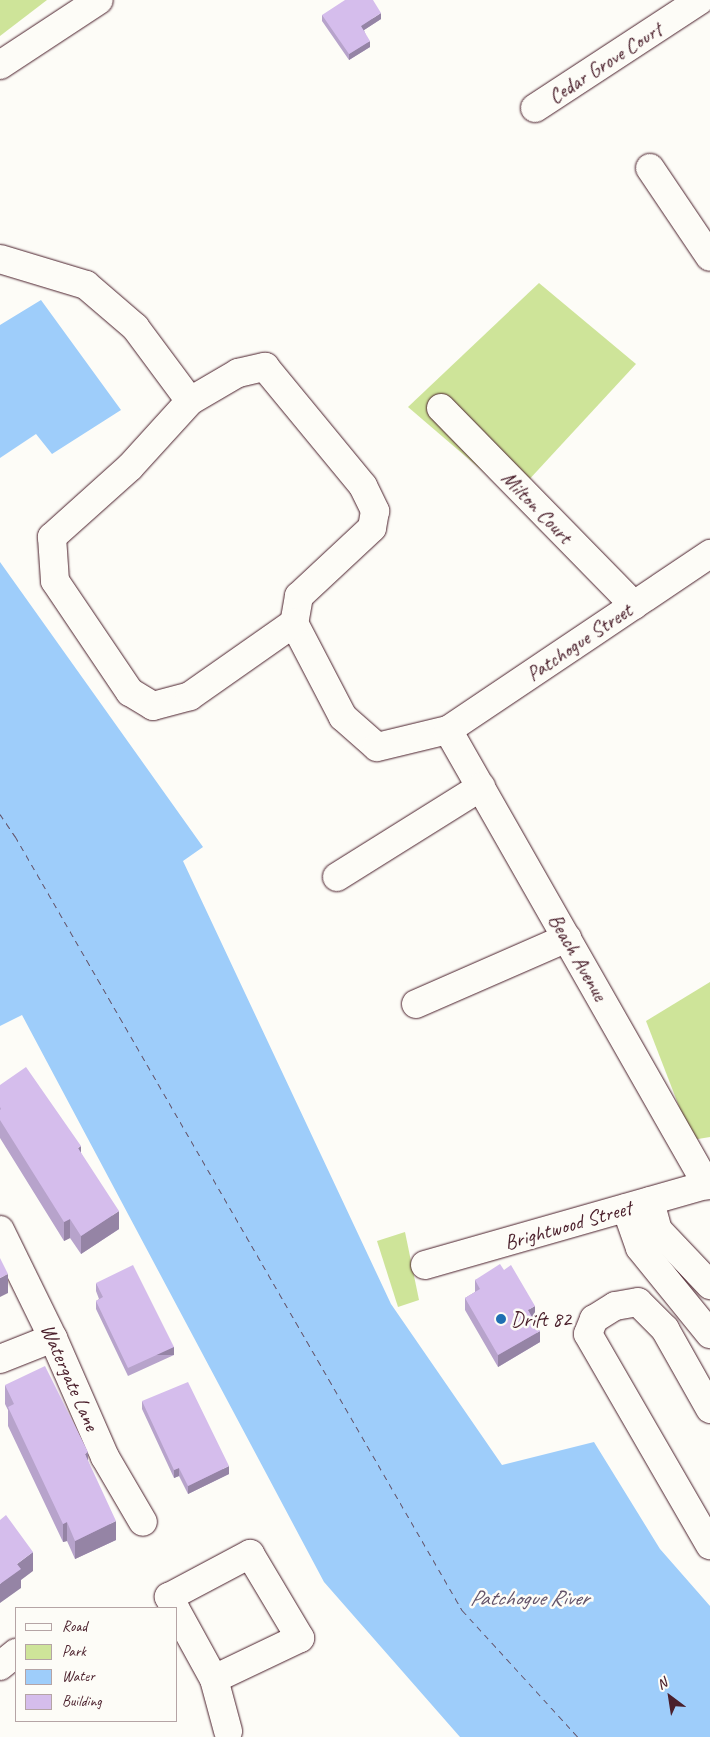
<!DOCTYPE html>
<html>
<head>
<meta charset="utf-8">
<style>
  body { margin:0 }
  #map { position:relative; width:710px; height:1737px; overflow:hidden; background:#fdfcf7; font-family:Caveat,sans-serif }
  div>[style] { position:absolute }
  .green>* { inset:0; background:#cee499 }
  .water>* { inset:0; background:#9ecdfa }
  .ferry>* { height:1px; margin-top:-0.5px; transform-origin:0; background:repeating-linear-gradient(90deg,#635369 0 6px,transparent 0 11px) }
  .roads { filter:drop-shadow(0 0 1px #4a1f2b) drop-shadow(0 0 1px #4a1f2b) }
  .minor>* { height:28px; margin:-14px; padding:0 14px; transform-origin:14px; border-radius:14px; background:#fdfcf7 }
  .wall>* { inset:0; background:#b7a3cb }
  .shaded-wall>* { inset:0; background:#9584a5; transform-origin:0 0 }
  .building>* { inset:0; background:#d5bdec }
  .dots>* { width:14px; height:14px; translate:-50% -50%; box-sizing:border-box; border:2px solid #fdfcf7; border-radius:50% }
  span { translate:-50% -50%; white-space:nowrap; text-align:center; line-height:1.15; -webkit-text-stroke:5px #fdfcf7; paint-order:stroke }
  .street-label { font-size:21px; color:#4a1f2b }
  .poi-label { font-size:21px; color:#4a1f2b }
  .left { translate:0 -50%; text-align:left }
  .water-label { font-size:22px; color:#635369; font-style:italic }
  .legend { position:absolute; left:15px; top:1607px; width:162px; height:115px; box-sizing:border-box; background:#fdfcf7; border:1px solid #b5a4a5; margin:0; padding:6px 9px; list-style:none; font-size:15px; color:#4a1f2b }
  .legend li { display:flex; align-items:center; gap:10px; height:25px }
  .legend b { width:25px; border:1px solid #b5a4a5 }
  .north { position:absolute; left:645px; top:1672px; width:50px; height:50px; -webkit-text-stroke:4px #fdfcf7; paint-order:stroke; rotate:329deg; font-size:14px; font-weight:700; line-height:20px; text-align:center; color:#4a1f2b }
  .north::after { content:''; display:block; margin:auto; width:18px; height:22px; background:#4a1f2b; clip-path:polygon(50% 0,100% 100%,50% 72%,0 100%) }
</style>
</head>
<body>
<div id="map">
  <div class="green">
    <div style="clip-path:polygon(0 0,47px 0,0 36px)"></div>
    <div style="clip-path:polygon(539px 283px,636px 364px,513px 497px,408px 407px)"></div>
    <div style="clip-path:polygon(710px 982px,710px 1137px,692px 1140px,646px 1021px)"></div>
    <div style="clip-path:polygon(405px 1232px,419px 1300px,398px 1307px,377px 1241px)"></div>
  </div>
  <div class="water">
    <div style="clip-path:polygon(41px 300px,121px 410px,52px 454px,36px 434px,0 458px,0 325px)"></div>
    <div style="clip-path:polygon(0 562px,203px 847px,183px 861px,391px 1304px,502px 1465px,594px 1442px,660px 1549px,710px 1606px,710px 1737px,460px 1737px,324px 1582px,22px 1015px,0 1026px)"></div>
  </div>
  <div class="ferry">
    <div style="left:0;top:814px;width:27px;rotate:56deg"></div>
    <div style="left:15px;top:836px;width:894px;rotate:59.99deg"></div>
    <div style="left:462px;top:1610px;width:172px;rotate:47.6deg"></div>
  </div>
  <div class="roads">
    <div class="minor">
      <div style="left:0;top:65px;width:118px;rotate:-33.3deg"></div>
      <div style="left:535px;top:108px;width:197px;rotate:-33.2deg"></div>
      <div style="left:650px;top:168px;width:107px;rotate:56deg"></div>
      <div style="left:0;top:259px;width:90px;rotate:16.8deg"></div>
      <div style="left:86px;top:285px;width:65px;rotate:40.6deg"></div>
      <div style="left:135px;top:327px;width:92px;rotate:53.4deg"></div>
      <div style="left:190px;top:401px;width:56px;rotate:-30.3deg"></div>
      <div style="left:238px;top:373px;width:28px;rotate:-13deg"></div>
      <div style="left:265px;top:367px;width:154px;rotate:50.5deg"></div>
      <div style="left:363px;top:486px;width:28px;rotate:64deg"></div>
      <div style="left:375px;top:511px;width:17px;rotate:100deg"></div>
      <div style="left:372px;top:528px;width:100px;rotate:137deg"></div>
      <div style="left:299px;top:596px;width:27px;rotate:100deg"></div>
      <div style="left:294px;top:623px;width:106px;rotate:62.5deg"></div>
      <div style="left:343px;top:717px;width:45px;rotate:41.4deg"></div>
      <div style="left:377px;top:747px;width:73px;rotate:-13.5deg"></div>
      <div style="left:448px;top:730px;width:316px;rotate:-33.9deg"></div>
      <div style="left:190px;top:401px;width:89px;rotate:132.3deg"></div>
      <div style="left:130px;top:467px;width:105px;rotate:138.1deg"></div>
      <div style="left:52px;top:537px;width:44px;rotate:86.1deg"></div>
      <div style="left:55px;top:581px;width:134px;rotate:56deg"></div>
      <div style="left:130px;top:692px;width:27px;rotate:31deg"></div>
      <div style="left:153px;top:706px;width:38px;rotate:-15deg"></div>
      <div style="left:190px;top:696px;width:127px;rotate:-35.1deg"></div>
      <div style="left:441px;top:408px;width:276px;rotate:45.6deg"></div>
      <div style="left:448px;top:730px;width:524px;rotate:60.35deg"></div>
      <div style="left:337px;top:877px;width:170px;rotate:-32deg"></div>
      <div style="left:416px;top:1004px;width:165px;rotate:-23.6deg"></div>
      <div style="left:650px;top:1201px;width:30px;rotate:75deg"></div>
      <div style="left:658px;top:1230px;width:76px;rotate:46.6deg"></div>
      <div style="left:626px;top:1208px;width:42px;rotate:70.7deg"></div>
      <div style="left:640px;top:1248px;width:111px;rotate:50.9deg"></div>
      <div style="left:0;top:1230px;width:120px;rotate:63.9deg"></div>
      <div style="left:53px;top:1338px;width:130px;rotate:66.4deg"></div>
      <div style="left:105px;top:1457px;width:75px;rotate:59.7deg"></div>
      <div style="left:425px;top:1265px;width:296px;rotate:-15.9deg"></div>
      <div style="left:0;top:1359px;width:57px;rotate:-21.6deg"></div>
      <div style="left:710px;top:1409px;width:92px;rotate:-119.4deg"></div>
      <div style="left:665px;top:1329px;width:38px;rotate:-135deg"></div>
      <div style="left:638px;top:1302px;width:23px;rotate:170deg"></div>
      <div style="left:615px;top:1306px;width:25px;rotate:148deg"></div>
      <div style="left:594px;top:1319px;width:16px;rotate:112deg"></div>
      <div style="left:588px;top:1334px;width:244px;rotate:60deg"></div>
      <div style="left:175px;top:1608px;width:13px;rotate:-119deg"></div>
      <div style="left:169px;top:1597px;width:92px;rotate:-28deg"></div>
      <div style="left:250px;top:1554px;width:98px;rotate:59.2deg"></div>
      <div style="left:300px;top:1638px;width:95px;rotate:154.5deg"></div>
      <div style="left:176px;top:1610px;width:79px;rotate:61.2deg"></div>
      <div style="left:214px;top:1679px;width:54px;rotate:74.9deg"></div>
      <div style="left:0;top:1666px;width:21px;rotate:-39deg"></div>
    </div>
  </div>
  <div class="wall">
    <div style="clip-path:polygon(322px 15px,381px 19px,364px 30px,370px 47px,349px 60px,322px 21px)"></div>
    <div style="clip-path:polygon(0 1085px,81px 1153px,119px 1229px,81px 1254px,70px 1238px,64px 1241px,0 1138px)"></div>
    <div style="clip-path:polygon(504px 1270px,535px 1317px,533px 1319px,540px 1342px,498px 1367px,465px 1310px,465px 1298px,475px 1292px,475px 1280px)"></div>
    <div style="clip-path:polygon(96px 1283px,174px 1355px,128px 1376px,96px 1309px,96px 1301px,99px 1299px,96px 1291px)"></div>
    <div style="clip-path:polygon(5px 1385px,88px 1461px,116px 1540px,75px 1559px,67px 1541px,63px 1542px,8px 1426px,8px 1410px,5px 1404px)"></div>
    <div style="clip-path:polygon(142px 1401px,229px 1474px,188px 1494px,179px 1476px,174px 1478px,142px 1409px)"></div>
  </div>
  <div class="shaded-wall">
    <div style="clip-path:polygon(381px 13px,381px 19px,361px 32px,361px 26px)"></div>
    <div style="clip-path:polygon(370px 41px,370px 47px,349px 60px,349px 54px)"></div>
    <div style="clip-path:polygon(81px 1146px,81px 1165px,78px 1148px)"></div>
    <div style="clip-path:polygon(119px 1211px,119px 1229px,81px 1254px,81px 1236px)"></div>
    <div style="clip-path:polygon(70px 1219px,70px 1238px,64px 1241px,64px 1222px)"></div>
    <div style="clip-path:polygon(8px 1274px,8px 1293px,0 1297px,0 1278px)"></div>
    <div style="clip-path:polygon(535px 1306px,535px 1317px,528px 1322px,528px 1310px)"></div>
    <div style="clip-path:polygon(540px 1331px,540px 1342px,498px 1367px,498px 1355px)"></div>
    <div style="left:174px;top:1347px;width:8px;height:51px;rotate:90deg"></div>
    <div style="clip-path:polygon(88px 1452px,88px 1471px,85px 1454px)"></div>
    <div style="clip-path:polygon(229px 1466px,229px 1474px,188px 1494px,188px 1486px)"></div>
    <div style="clip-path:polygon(179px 1468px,179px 1476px,174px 1478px,174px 1470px)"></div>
    <div style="clip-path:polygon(116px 1521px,116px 1540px,75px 1559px,75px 1541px)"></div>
    <div style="clip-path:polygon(67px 1522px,67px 1541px,63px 1542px,63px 1524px)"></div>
    <div style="clip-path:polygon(33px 1552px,33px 1571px,21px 1580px,21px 1588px,0 1603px,0 1584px,17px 1564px)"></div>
  </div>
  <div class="building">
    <div style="clip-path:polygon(345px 0,373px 0,381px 13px,361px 26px,370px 41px,349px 54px,322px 15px)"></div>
    <div style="clip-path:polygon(26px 1067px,81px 1146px,78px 1148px,119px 1211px,81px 1236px,70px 1219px,64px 1222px,0 1120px,0 1110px,1px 1109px,0 1107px,0 1085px)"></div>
    <div style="clip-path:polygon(0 1258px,8px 1274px,0 1278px)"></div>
    <div style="clip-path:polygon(500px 1264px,504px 1270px,511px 1265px,535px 1306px,528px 1310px,540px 1331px,498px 1355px,465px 1298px,480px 1289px,475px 1280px)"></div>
    <div style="clip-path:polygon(133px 1265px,174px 1347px,128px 1368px,96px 1301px,103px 1297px,96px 1283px)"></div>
    <div style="clip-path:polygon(45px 1366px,88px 1452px,85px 1454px,116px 1521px,75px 1541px,67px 1522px,63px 1524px,8px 1407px,14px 1404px,5px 1385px)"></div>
    <div style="clip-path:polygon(188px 1382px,229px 1466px,188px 1486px,179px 1468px,174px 1470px,142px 1401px)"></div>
    <div style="clip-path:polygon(6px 1515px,33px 1552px,17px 1564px,21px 1569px,0 1584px,0 1520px)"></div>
  </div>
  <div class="dots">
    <div style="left:501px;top:1319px;background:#1f6fb2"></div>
  </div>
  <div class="street-label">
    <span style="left:605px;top:63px;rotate:-33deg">Cedar Grove Court</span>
    <span style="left:537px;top:507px;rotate:46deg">Milton Court</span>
    <span style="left:579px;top:642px;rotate:-34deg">Patchogue Street</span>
    <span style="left:578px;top:957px;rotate:60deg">Beach Avenue</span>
    <span style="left:568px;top:1225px;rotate:-16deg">Brightwood Street</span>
    <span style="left:70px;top:1377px;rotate:66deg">Watergate Lane</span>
  </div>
  <div class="poi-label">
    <span class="left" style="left:511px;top:1319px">Drift 82</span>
  </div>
  <div class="water-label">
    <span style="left:529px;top:1599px">Patchogue River</span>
  </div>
  <ul class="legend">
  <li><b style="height:6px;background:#fdfcf7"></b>Road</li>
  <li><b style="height:14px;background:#cee499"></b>Park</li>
  <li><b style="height:14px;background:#9ecdfa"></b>Water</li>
  <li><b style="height:14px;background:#d5bdec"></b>Building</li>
  </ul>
  <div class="north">N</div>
</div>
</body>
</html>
